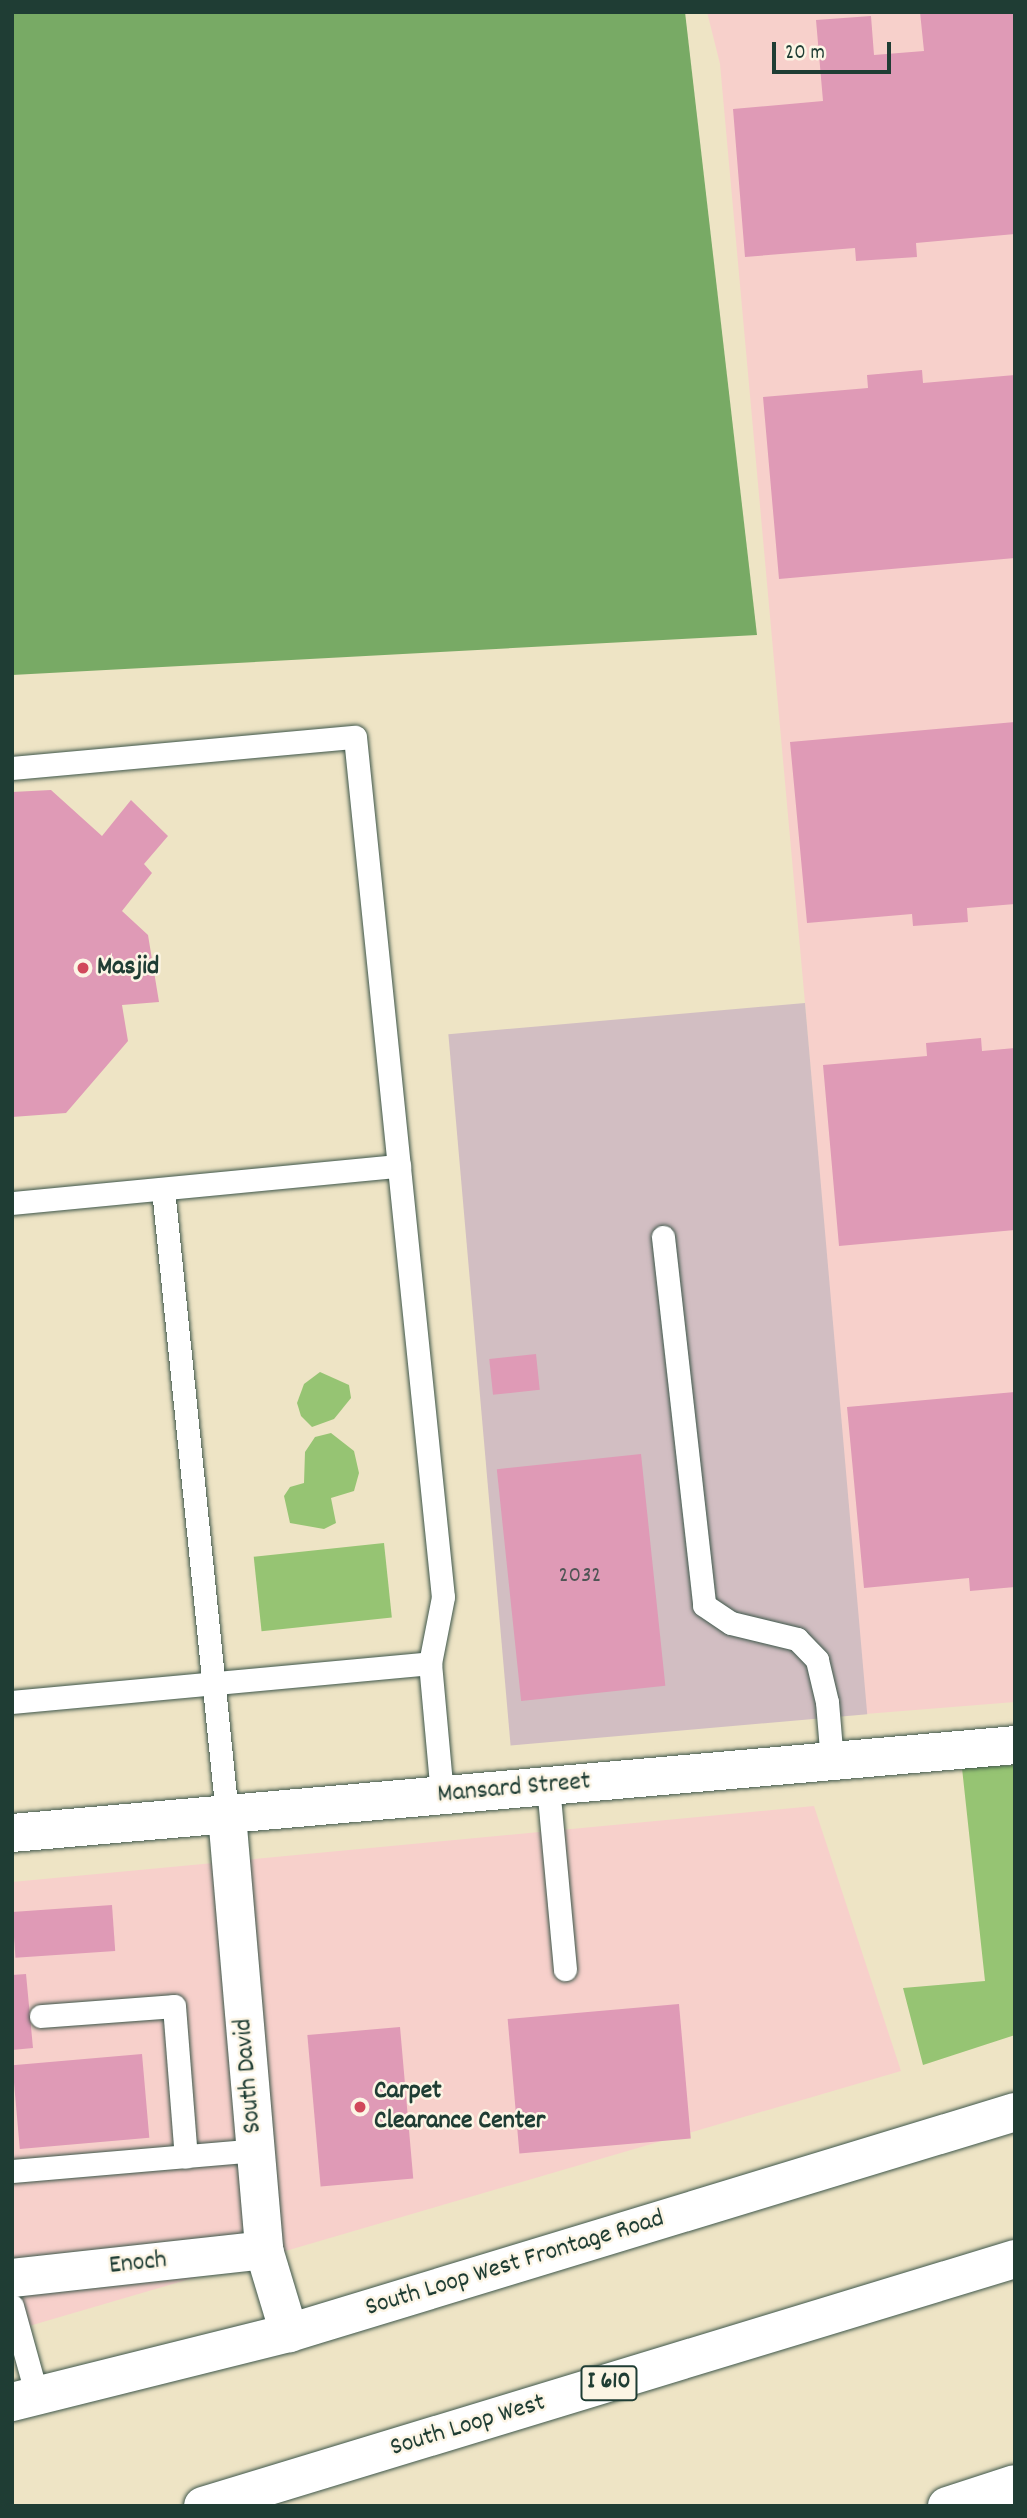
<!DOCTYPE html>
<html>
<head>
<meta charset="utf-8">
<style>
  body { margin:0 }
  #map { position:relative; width:1027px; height:2518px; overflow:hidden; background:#eee4c5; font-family:Dekko,sans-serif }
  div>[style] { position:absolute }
  .built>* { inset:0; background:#f7d0cb }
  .industrial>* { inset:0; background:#d2bec2; transform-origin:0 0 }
  .green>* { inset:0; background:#96c473; transform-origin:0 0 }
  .forest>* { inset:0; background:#78aa65 }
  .building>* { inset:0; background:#df9ab6; transform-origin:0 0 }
  .roads { filter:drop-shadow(0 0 2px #3e564a) drop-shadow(0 0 2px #3e564a) }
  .service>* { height:23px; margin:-11.5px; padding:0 11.5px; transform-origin:11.5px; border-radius:11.5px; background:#fff }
  .minor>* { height:38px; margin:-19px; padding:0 19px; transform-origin:19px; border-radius:19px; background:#fff }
  .secondary>* { height:38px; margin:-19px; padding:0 19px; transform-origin:19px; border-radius:19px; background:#fff }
  .motorway>* { height:38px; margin:-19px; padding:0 19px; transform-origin:19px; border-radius:19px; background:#fff }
  .dots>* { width:19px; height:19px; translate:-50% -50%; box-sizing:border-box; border:4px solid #fcf5e5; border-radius:50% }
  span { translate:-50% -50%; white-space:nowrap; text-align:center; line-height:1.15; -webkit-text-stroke:5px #fcf5e5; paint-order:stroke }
  .number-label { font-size:23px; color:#4f5454 }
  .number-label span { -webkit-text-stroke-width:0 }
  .shield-label span { padding:2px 5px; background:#fcf5e5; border:2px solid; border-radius:5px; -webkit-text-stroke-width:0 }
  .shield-label { font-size:24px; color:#1f3d34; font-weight:700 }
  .poi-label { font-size:26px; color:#1f3d34; font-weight:700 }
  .left { translate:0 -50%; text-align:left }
  .street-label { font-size:26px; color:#1f3d34 }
  .frame { position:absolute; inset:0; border:14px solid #1f3d34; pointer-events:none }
  .scale { position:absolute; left:772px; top:42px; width:119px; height:32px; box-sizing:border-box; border:4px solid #1f3d34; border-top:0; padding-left:9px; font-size:21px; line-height:24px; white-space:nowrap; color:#1f3d34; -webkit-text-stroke:5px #fcf5e5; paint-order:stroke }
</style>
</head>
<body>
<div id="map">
  <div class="built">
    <div style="clip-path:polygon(707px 12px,1015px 12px,1015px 1702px,865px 1714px,805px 1003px,720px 64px)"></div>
    <div style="clip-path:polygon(814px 1806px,901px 2071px,12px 2331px,12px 1882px)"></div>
  </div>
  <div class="industrial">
    <div style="left:805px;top:1003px;width:714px;height:358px;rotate:85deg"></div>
  </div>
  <div class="green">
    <div style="clip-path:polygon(320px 1372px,349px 1385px,351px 1398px,334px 1419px,312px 1427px,301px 1416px,297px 1403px,304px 1384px)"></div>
    <div style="clip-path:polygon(331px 1433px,354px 1451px,359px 1473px,354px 1491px,331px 1498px,336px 1523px,324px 1529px,290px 1523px,284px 1496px,290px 1487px,304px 1483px,305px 1452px,315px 1437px)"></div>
    <div style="left:384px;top:1543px;width:75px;height:131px;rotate:84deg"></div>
    <div style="clip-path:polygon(1015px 1765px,1015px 2035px,923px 2065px,903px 1988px,985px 1981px,962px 1768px)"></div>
  </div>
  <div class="forest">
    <div style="clip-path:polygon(12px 12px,685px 12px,757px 635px,12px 675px)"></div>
  </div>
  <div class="building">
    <div style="clip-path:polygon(920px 12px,1015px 12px,1015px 234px,916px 243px,917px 257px,856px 261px,855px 248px,745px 257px,733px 109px,823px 101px,816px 20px,871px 16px,874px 55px,924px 51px)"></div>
    <div style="clip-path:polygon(922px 370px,923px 383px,1015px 375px,1015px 558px,779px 579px,763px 397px,868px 388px,867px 375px)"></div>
    <div style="clip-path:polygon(1015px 722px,1015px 904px,967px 908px,968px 922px,913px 926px,912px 914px,807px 923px,790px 742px)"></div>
    <div style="clip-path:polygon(51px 790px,102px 836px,131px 800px,168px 836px,144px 864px,152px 873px,122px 911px,148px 935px,159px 1002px,122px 1005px,128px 1041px,66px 1113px,12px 1117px,12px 792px)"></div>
    <div style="clip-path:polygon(981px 1038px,982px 1051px,1015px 1048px,1015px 1230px,839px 1246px,823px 1065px,927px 1056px,926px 1043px)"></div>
    <div style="left:536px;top:1354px;width:36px;height:47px;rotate:84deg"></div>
    <div style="clip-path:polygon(1015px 1392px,1015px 1587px,970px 1591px,969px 1578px,864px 1588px,847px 1407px)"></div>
    <div style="left:641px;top:1454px;width:233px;height:145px;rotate:84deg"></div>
    <div style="left:112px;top:1905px;width:46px;height:100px;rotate:86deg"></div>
    <div style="clip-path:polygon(26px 1974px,33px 2048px,12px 2050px,12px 1975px)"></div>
    <div style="left:679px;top:2004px;width:135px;height:172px;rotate:85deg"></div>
    <div style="left:400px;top:2027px;width:152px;height:93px;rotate:85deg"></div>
    <div style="left:142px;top:2054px;width:84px;height:130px;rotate:85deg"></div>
  </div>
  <div class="roads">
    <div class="service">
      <div style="left:12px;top:768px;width:344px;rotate:-5.2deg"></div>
      <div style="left:355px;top:737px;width:864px;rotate:84.16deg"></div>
      <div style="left:443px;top:1597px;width:67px;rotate:101.1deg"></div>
      <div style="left:430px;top:1663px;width:133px;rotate:84.8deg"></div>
      <div style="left:163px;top:1189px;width:629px;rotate:84.16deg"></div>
      <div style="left:12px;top:1203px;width:389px;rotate:-5.5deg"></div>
      <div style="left:663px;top:1237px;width:370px;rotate:83.6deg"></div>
      <div style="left:704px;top:1605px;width:32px;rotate:34deg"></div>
      <div style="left:731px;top:1623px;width:68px;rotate:13.6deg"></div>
      <div style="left:797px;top:1639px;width:29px;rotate:46deg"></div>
      <div style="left:817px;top:1660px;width:43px;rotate:76.6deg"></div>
      <div style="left:827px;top:1702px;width:60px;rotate:85.2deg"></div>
      <div style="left:12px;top:1702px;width:420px;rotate:-5.3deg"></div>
      <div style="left:548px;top:1786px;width:184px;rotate:84.7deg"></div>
      <div style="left:41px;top:2016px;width:133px;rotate:-4.3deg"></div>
      <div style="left:174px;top:2006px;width:151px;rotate:85.5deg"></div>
      <div style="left:12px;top:2171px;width:245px;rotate:-4.9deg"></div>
      <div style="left:12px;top:2306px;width:93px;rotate:74.5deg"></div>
    </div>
    <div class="minor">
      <div style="left:227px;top:1815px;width:437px;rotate:85.1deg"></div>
      <div style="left:264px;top:2250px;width:87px;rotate:73.2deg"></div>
      <div style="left:12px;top:1833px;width:1007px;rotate:-5.01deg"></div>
      <div style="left:12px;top:2278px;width:254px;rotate:-6.3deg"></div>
    </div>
    <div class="secondary">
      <div style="left:12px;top:2402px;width:285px;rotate:-14deg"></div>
      <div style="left:289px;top:2333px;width:759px;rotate:-16.93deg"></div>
    </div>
    <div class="motorway">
      <div style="left:203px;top:2506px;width:849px;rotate:-16.92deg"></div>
      <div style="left:947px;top:2506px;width:71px;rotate:-17.9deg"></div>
    </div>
  </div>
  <div class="dots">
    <div style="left:83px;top:968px;background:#d1495b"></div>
    <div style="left:360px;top:2107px;background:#d1495b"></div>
  </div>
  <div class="number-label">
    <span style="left:580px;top:1577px">2032</span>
  </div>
  <div class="shield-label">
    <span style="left:609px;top:2383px">I 610</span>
  </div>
  <div class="poi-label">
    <span class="left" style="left:97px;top:968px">Masjid</span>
    <span class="left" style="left:374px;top:2107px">Carpet<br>Clearance Center</span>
  </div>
  <div class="street-label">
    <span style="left:514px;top:1789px;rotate:-5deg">Mansard Street</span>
    <span style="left:249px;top:2076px;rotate:-95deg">South David</span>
    <span style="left:138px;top:2264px;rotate:-6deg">Enoch</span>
    <span style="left:515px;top:2264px;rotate:-17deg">South Loop West Frontage Road</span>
    <span style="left:468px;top:2426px;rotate:-17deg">South Loop West</span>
  </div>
  <div class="frame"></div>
  <div class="scale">20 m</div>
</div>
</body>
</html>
